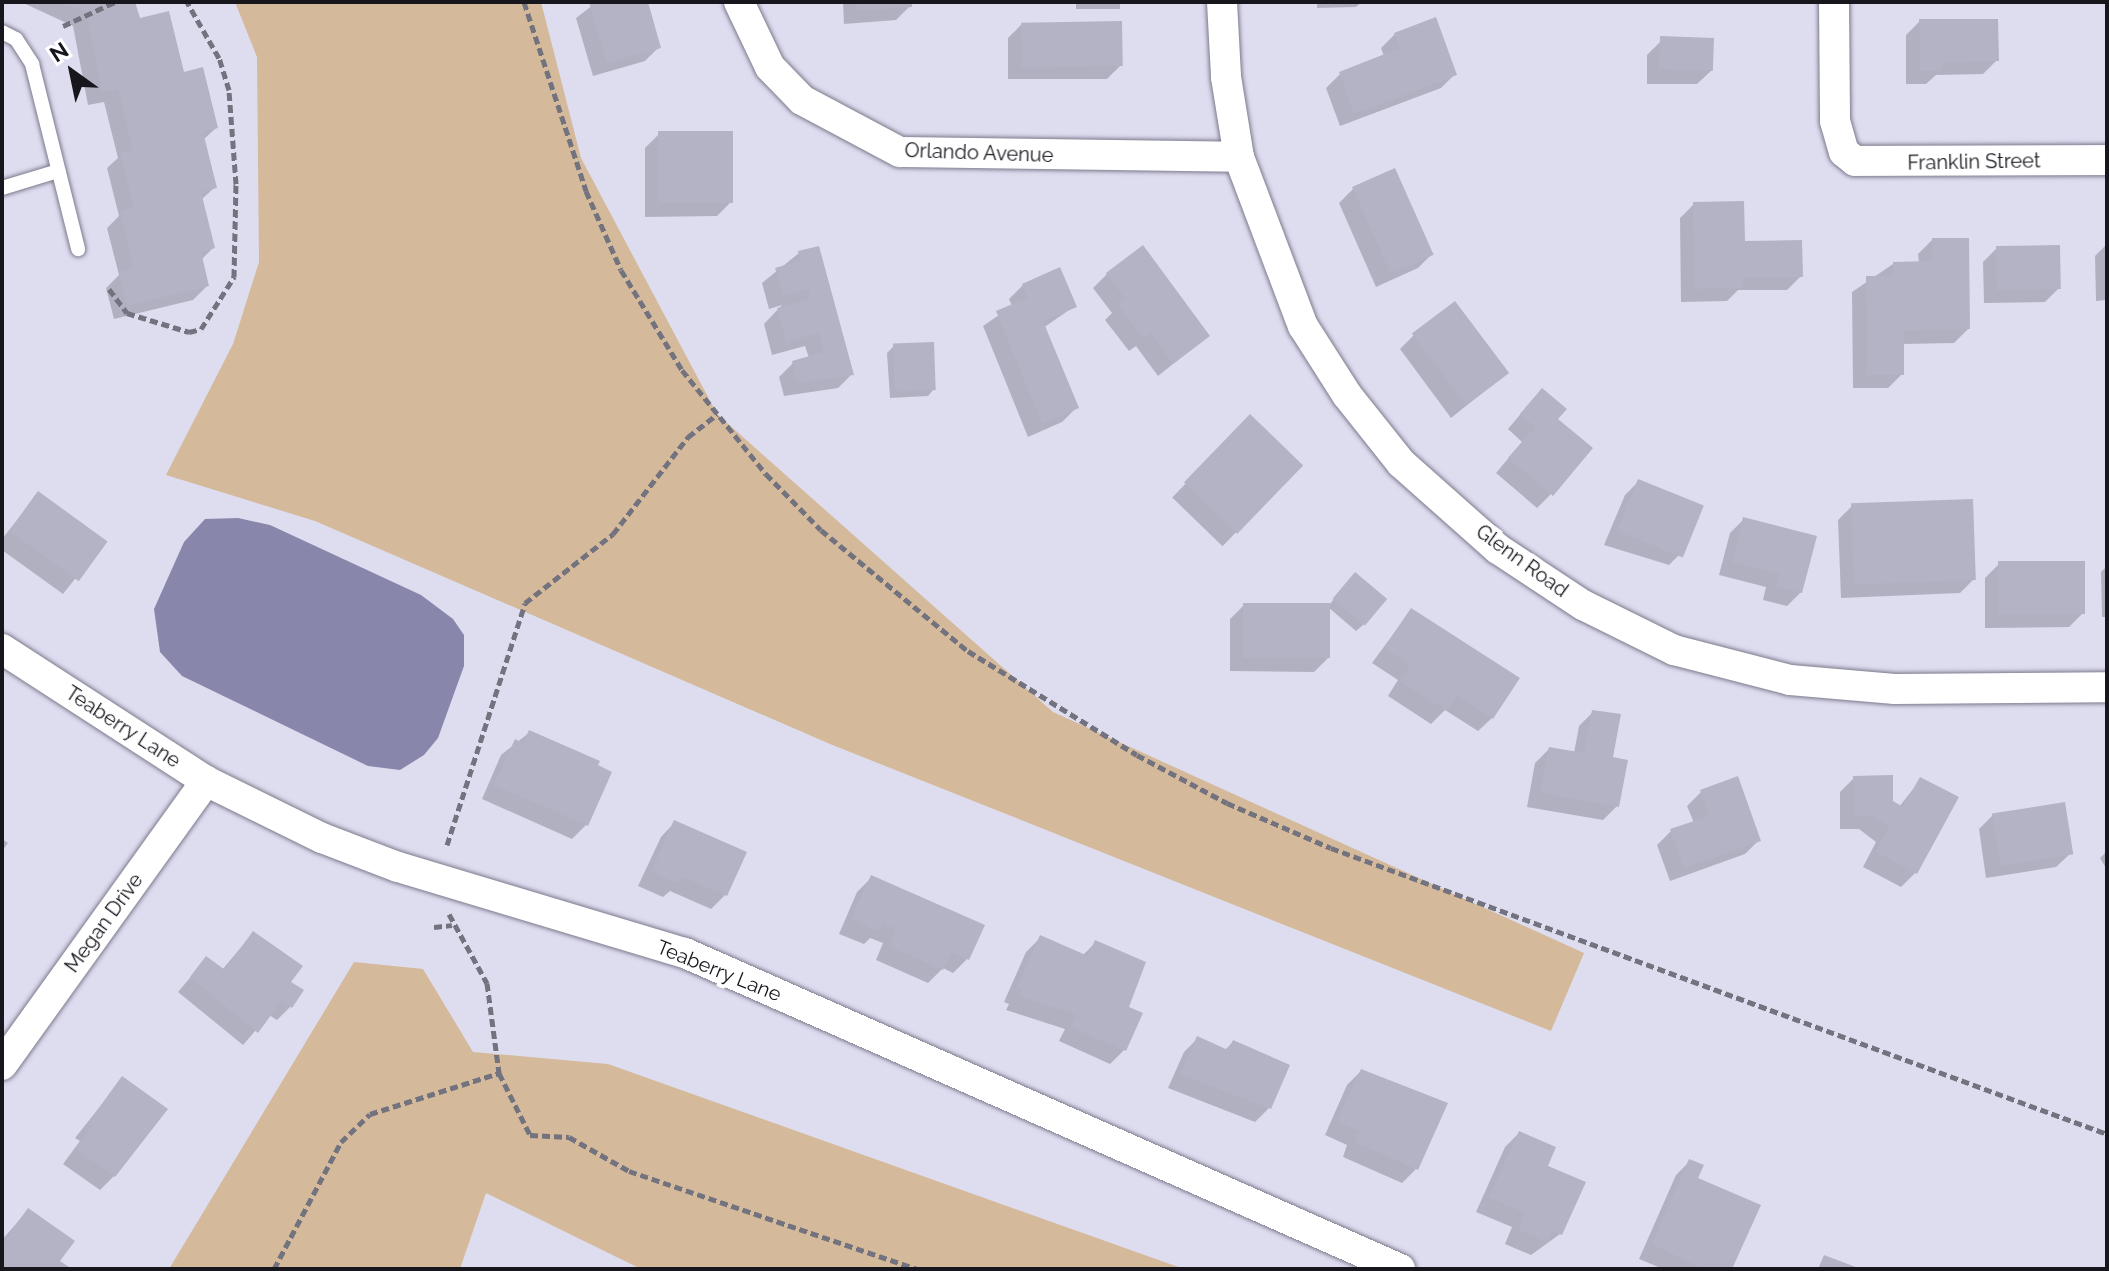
<!DOCTYPE html>
<html>
<head>
<meta charset="utf-8">
<style>
  body { margin:0 }
  #map { position:relative; width:2109px; height:1271px; overflow:hidden; background:#deddf0; font-family:Raleway,sans-serif }
  div>[style] { position:absolute }
  .green>* { inset:0; background:#d4b99a }
  .water>* { inset:0; background:#8986ab }
  .shadow>* { inset:0; background:#0003; transform-origin:0 0 }
  .building>* { inset:0; background:#b4b2c5; transform-origin:0 0 }
  .path>* { height:5px; margin-top:-2.5px; transform-origin:0; background:repeating-linear-gradient(90deg,#73727f 0 8px,transparent 0 12px) }
  .roads { filter:drop-shadow(0 0 2px #7c7a8c) drop-shadow(0 0 2px #7c7a8c) }
  .service>* { height:14px; margin:-7px; padding:0 7px; transform-origin:7px; border-radius:7px; background:#fff }
  .minor>* { height:30px; margin:-15px; padding:0 15px; transform-origin:15px; border-radius:15px; background:#fff }
  span { translate:-50% -50%; white-space:nowrap; text-align:center; line-height:1.15; -webkit-text-stroke:8px #fff; paint-order:stroke }
  .street-label { font-size:20px; color:#17161d }
  .frame { position:absolute; inset:0; border:4px solid #17161d; pointer-events:none }
  .north { position:absolute; left:32px; top:32px; width:80px; height:80px; -webkit-text-stroke:6px #fff; paint-order:stroke; rotate:327deg; font-size:22px; font-weight:700; line-height:32px; text-align:center; color:#17161d }
  .north::after { content:''; display:block; margin:auto; width:28px; height:36px; background:#17161d; clip-path:polygon(50% 0,100% 100%,50% 72%,0 100%) }
</style>
</head>
<body>
<div id="map">
  <div class="green">
    <div style="clip-path:polygon(235px 2px,541px 2px,581px 158px,717px 414px,1053px 712px,1584px 953px,1551px 1031px,830px 744px,315px 521px,166px 475px,233px 344px,259px 262px,257px 57px)"></div>
    <div style="clip-path:polygon(354px 962px,423px 969px,473px 1052px,608px 1064px,1184px 1269px,641px 1269px,486px 1193px,460px 1269px,169px 1269px)"></div>
  </div>
  <div class="water">
    <div style="clip-path:polygon(238px 518px,270px 525px,421px 595px,453px 619px,464px 635px,464px 666px,438px 738px,424px 755px,400px 770px,368px 766px,182px 676px,160px 652px,154px 609px,184px 542px,205px 519px)"></div>
  </div>
  <div class="shadow">
    <div style="clip-path:polygon(21px 2px,133px 2px,138px 21px,183px 75px,216px 128px,203px 140px,215px 187px,201px 200px,213px 248px,201px 260px,207px 286px,193px 300px,114px 319px,106px 288px,119px 275px,107px 228px,119px 216px,107px 168px,118px 158px,104px 102px,88px 105px,73px 26px)"></div>
    <div style="clip-path:polygon(646px 2px,659px 47px,645px 61px,593px 76px,576px 18px,597px 2px)"></div>
    <div style="clip-path:polygon(843px 2px,910px 2px,910px 6px,896px 20px,844px 24px)"></div>
    <div style="left:1076px;top:2px;width:44px;height:7px"></div>
    <div style="clip-path:polygon(1317px 2px,1362px 2px,1356px 7px,1317px 8px)"></div>
    <div style="clip-path:polygon(1920px 21px,1997px 60px,1983px 74px,1936px 75px,1926px 84px,1906px 84px,1906px 35px)"></div>
    <div style="clip-path:polygon(1022px 24px,1121px 65px,1107px 79px,1008px 79px,1008px 38px)"></div>
    <div style="clip-path:polygon(1395px 34px,1455px 74px,1441px 88px,1340px 126px,1326px 88px,1340px 74px,1384px 56px,1381px 48px)"></div>
    <div style="clip-path:polygon(1661px 41px,1712px 70px,1697px 84px,1647px 84px,1647px 55px)"></div>
    <div style="clip-path:polygon(659px 134px,731px 202px,717px 216px,645px 217px,645px 148px)"></div>
    <div style="clip-path:polygon(1353px 189px,1432px 254px,1418px 268px,1376px 287px,1339px 203px)"></div>
    <div style="clip-path:polygon(1694px 204px,1743px 243px,1801px 276px,1787px 290px,1738px 290px,1727px 301px,1681px 302px,1680px 218px)"></div>
    <div style="clip-path:polygon(1932px 240px,1968px 329px,1954px 343px,1902px 344px,1902px 374px,1888px 388px,1853px 388px,1852px 292px,1893px 264px,1919px 264px,1918px 254px)"></div>
    <div style="clip-path:polygon(2107px 244px,2107px 300px,2096px 301px,2095px 256px)"></div>
    <div style="clip-path:polygon(1997px 248px,2059px 288px,2045px 302px,1984px 303px,1983px 262px)"></div>
    <div style="clip-path:polygon(799px 253px,852px 374px,838px 388px,784px 396px,779px 377px,793px 363px,809px 358px,805px 346px,772px 355px,764px 324px,782px 305px,769px 309px,762px 283px)"></div>
    <div style="clip-path:polygon(1107px 274px,1208px 336px,1158px 376px,1136px 346px,1129px 351px,1105px 320px,1112px 313px,1093px 288px)"></div>
    <div style="clip-path:polygon(1023px 285px,1075px 306px,1043px 328px,1076px 408px,1062px 422px,1028px 437px,983px 326px,1012px 306px,1009px 299px)"></div>
    <div style="clip-path:polygon(1414px 335px,1507px 373px,1451px 418px,1400px 349px)"></div>
    <div style="clip-path:polygon(894px 346px,934px 389px,928px 396px,890px 398px,887px 353px)"></div>
    <div style="clip-path:polygon(1528px 405px,1556px 419px,1551px 494px,1537px 508px,1496px 473px,1522px 442px,1508px 429px)"></div>
    <div style="left:1250px;top:417px;width:70px;height:112px;rotate:44deg"></div>
    <div style="clip-path:polygon(1639px 481px,1683px 551px,1669px 565px,1604px 545px,1625px 495px)"></div>
    <div style="clip-path:polygon(38px 494px,105px 541px,63px 594px,2px 550px,2px 539px)"></div>
    <div style="clip-path:polygon(1852px 506px,1974px 579px,1960px 593px,1841px 598px,1838px 520px)"></div>
    <div style="clip-path:polygon(1744px 519px,1801px 592px,1787px 606px,1763px 600px,1766px 587px,1719px 575px,1730px 533px)"></div>
    <div style="clip-path:polygon(1999px 564px,2083px 613px,2069px 627px,1985px 628px,1985px 578px)"></div>
    <div style="clip-path:polygon(2107px 566px,2107px 617px,2102px 617px,2101px 572px)"></div>
    <div style="clip-path:polygon(1349px 581px,1363px 625px,1356px 631px,1328px 607px,1328px 658px,1314px 672px,1230px 671px,1230px 619px,1244px 605px,1329px 605px)"></div>
    <div style="clip-path:polygon(1411px 610px,1492px 718px,1478px 731px,1445px 710px,1431px 724px,1388px 696px,1398px 680px,1372px 663px)"></div>
    <div style="clip-path:polygon(1593px 712px,1611px 759px,1617px 806px,1603px 820px,1527px 807px,1535px 763px,1549px 749px,1574px 753px,1579px 726px)"></div>
    <div style="clip-path:polygon(530px 732px,586px 825px,572px 839px,482px 799px,501px 755px)"></div>
    <div style="clip-path:polygon(1854px 778px,1899px 807px,1921px 779px,1915px 873px,1901px 887px,1863px 867px,1876px 842px,1859px 829px,1840px 829px,1840px 792px)"></div>
    <div style="clip-path:polygon(1701px 792px,1759px 840px,1745px 854px,1670px 881px,1657px 845px,1671px 831px,1694px 823px,1687px 806px)"></div>
    <div style="clip-path:polygon(1993px 815px,2071px 853px,2056px 867px,1986px 878px,1979px 829px)"></div>
    <div style="clip-path:polygon(674px 823px,744px 853px,725px 895px,711px 909px,670px 891px,663px 897px,638px 886px,661px 837px)"></div>
    <div style="clip-path:polygon(2px 839px,8px 843px,2px 851px)"></div>
    <div style="clip-path:polygon(2107px 851px,2107px 870px,2100px 858px)"></div>
    <div style="clip-path:polygon(871px 878px,967px 959px,953px 973px,943px 968px,928px 983px,876px 960px,883px 943px,870px 938px,864px 944px,839px 934px,857px 892px)"></div>
    <div style="clip-path:polygon(253px 933px,289px 982px,291px 1006px,277px 1020px,269px 1015px,243px 1045px,178px 992px,206px 959px,222px 970px)"></div>
    <div style="clip-path:polygon(1040px 938px,1082px 956px,1096px 942px,1126px 1008px,1140px 1014px,1124px 1050px,1110px 1064px,1059px 1041px,1065px 1029px,1006px 1010px,1009px 1004px,1004px 1002px,1026px 952px)"></div>
    <div style="clip-path:polygon(1198px 1038px,1225px 1050px,1233px 1042px,1269px 1108px,1255px 1122px,1168px 1088px,1184px 1052px)"></div>
    <div style="clip-path:polygon(1361px 1071px,1416px 1169px,1402px 1183px,1343px 1157px,1347px 1145px,1325px 1135px,1347px 1085px)"></div>
    <div style="clip-path:polygon(122px 1079px,114px 1176px,100px 1190px,63px 1164px,80px 1141px,75px 1138px)"></div>
    <div style="clip-path:polygon(1519px 1133px,1545px 1167px,1560px 1234px,1531px 1255px,1505px 1244px,1512px 1227px,1476px 1212px,1505px 1147px)"></div>
    <div style="clip-path:polygon(1690px 1161px,1696px 1179px,1730px 1269px,1663px 1269px,1639px 1259px,1676px 1175px)"></div>
    <div style="clip-path:polygon(28px 1210px,58px 1261px,69px 1269px,2px 1269px,2px 1240px)"></div>
  </div>
  <div class="building">
    <div style="clip-path:polygon(58px 2px,135px 2px,140px 18px,169px 11px,184px 72px,203px 67px,218px 128px,203px 132px,217px 188px,201px 192px,215px 248px,201px 252px,209px 286px,127px 306px,119px 272px,134px 268px,120px 212px,134px 208px,120px 153px,133px 150px,118px 89px,102px 92px,86px 12px)"></div>
    <div style="clip-path:polygon(589px 2px,648px 2px,661px 48px,607px 63px)"></div>
    <div style="clip-path:polygon(857px 2px,912px 2px,912px 7px,857px 11px)"></div>
    <div style="clip-path:polygon(1436px 17px,1457px 75px,1354px 114px,1339px 72px,1400px 48px,1394px 33px)"></div>
    <div style="clip-path:polygon(1919px 19px,1998px 19px,1999px 61px,1942px 62px,1942px 71px,1920px 71px)"></div>
    <div style="left:1122px;top:21px;width:45px;height:101px;rotate:89deg"></div>
    <div style="left:1714px;top:38px;width:33px;height:54px;rotate:92deg"></div>
    <div style="left:733px;top:131px;width:72px;height:75px;rotate:90deg"></div>
    <div style="left:1395px;top:168px;width:95px;height:47px;rotate:66deg"></div>
    <div style="clip-path:polygon(1744px 201px,1745px 241px,1802px 240px,1803px 277px,1744px 277px,1743px 288px,1694px 289px,1693px 202px)"></div>
    <div style="clip-path:polygon(1932px 238px,1969px 238px,1970px 329px,1904px 331px,1904px 375px,1867px 375px,1866px 276px,1893px 276px,1893px 262px,1932px 261px)"></div>
    <div style="clip-path:polygon(1143px 245px,1210px 336px,1173px 364px,1151px 333px,1143px 339px,1118px 305px,1125px 299px,1106px 273px)"></div>
    <div style="left:2060px;top:245px;width:44px;height:64px;rotate:89deg"></div>
    <div style="clip-path:polygon(819px 246px,854px 375px,797px 383px,792px 361px,824px 352px,819px 333px,786px 342px,777px 308px,810px 299px,808px 289px,783px 296px,775px 268px,800px 261px,798px 251px)"></div>
    <div style="clip-path:polygon(1060px 267px,1077px 307px,1043px 321px,1079px 408px,1042px 424px,996px 311px,1027px 298px,1022px 284px)"></div>
    <div style="left:1455px;top:301px;width:90px;height:54px;rotate:53deg"></div>
    <div style="left:934px;top:342px;width:48px;height:41px;rotate:88deg"></div>
    <div style="clip-path:polygon(1542px 388px,1567px 409px,1558px 419px,1593px 448px,1553px 496px,1508px 458px,1535px 427px,1520px 414px)"></div>
    <div style="left:1250px;top:414px;width:74px;height:95px;rotate:44deg"></div>
    <div style="left:1638px;top:479px;width:71px;height:56px;rotate:22deg"></div>
    <div style="left:38px;top:491px;width:86px;height:49px;rotate:36deg"></div>
    <div style="left:1973px;top:499px;width:81px;height:122px;rotate:88deg"></div>
    <div style="clip-path:polygon(1743px 517px,1817px 536px,1802px 593px,1776px 586px,1779px 574px,1732px 562px)"></div>
    <div style="left:2085px;top:561px;width:53px;height:87px;rotate:90deg"></div>
    <div style="left:1355px;top:572px;width:42px;height:35px;rotate:40deg"></div>
    <div style="left:1243px;top:603px;width:87px;height:55px"></div>
    <div style="clip-path:polygon(1411px 608px,1520px 678px,1493px 719px,1457px 695px,1447px 711px,1400px 681px,1410px 665px,1384px 648px)"></div>
    <div style="clip-path:polygon(1592px 710px,1621px 714px,1613px 757px,1628px 760px,1619px 807px,1540px 793px,1549px 747px,1584px 753px)"></div>
    <div style="clip-path:polygon(529px 730px,600px 761px,598px 765px,612px 772px,588px 826px,494px 785px,515px 739px,523px 743px)"></div>
    <div style="clip-path:polygon(1893px 775px,1893px 801px,1903px 807px,1920px 777px,1959px 797px,1917px 874px,1876px 852px,1889px 827px,1874px 816px,1854px 816px,1853px 776px)"></div>
    <div style="clip-path:polygon(1738px 776px,1761px 841px,1684px 868px,1670px 829px,1709px 816px,1700px 790px)"></div>
    <div style="left:2065px;top:802px;width:53px;height:74px;rotate:81deg"></div>
    <div style="clip-path:polygon(674px 820px,747px 852px,727px 896px,682px 877px,679px 884px,651px 872px)"></div>
    <div style="clip-path:polygon(871px 875px,985px 925px,969px 960px,951px 952px,943px 970px,889px 946px,896px 929px,883px 924px,879px 932px,851px 919px)"></div>
    <div style="clip-path:polygon(253px 931px,303px 966px,291px 982px,304px 990px,292px 1008px,282px 1000px,258px 1033px,190px 977px,206px 956px,225px 970px)"></div>
    <div style="clip-path:polygon(1040px 935px,1088px 956px,1095px 940px,1146px 962px,1129px 1007px,1143px 1013px,1126px 1051px,1071px 1027px,1077px 1015px,1019px 996px,1022px 990px,1017px 988px)"></div>
    <div style="clip-path:polygon(1197px 1036px,1228px 1050px,1233px 1040px,1290px 1065px,1271px 1109px,1180px 1074px)"></div>
    <div style="clip-path:polygon(1361px 1069px,1448px 1103px,1418px 1170px,1355px 1142px,1360px 1131px,1337px 1121px)"></div>
    <div style="clip-path:polygon(122px 1076px,168px 1109px,115px 1177px,76px 1149px,92px 1126px,88px 1123px)"></div>
    <div style="clip-path:polygon(1519px 1131px,1556px 1147px,1548px 1166px,1586px 1182px,1562px 1235px,1552px 1231px,1547px 1242px,1518px 1230px,1525px 1213px,1489px 1197px)"></div>
    <div style="clip-path:polygon(1689px 1159px,1704px 1165px,1698px 1178px,1761px 1205px,1732px 1269px,1703px 1269px,1652px 1244px)"></div>
    <div style="clip-path:polygon(28px 1208px,75px 1241px,60px 1261px,72px 1269px,2px 1269px,2px 1244px)"></div>
    <div style="clip-path:polygon(1824px 1255px,1861px 1269px,1818px 1269px)"></div>
  </div>
  <div class="path">
    <div style="left:524px;top:2px;width:199px;rotate:71.8deg"></div>
    <div style="left:586px;top:191px;width:86px;rotate:66.1deg"></div>
    <div style="left:621px;top:270px;width:117px;rotate:58.6deg"></div>
    <div style="left:682px;top:370px;width:134px;rotate:51.1deg"></div>
    <div style="left:766px;top:474px;width:78px;rotate:45.5deg"></div>
    <div style="left:821px;top:530px;width:190px;rotate:39.5deg"></div>
    <div style="left:968px;top:651px;width:198px;rotate:31.6deg"></div>
    <div style="left:1137px;top:755px;width:102px;rotate:28.1deg"></div>
    <div style="left:1227px;top:803px;width:113px;rotate:23.4deg"></div>
    <div style="left:1331px;top:848px;width:827px;rotate:20.23deg"></div>
    <div style="left:63px;top:26px;width:57px;rotate:-24.8deg"></div>
    <div style="left:109px;top:289px;width:30px;rotate:53deg"></div>
    <div style="left:127px;top:313px;width:65px;rotate:17deg"></div>
    <div style="left:189px;top:332px;width:12px;rotate:-14deg"></div>
    <div style="left:201px;top:329px;width:62px;rotate:-57.6deg"></div>
    <div style="left:234px;top:277px;width:93px;rotate:-88.8deg"></div>
    <div style="left:236px;top:184px;width:94px;rotate:-94.3deg"></div>
    <div style="left:229px;top:90px;width:34px;rotate:-107deg"></div>
    <div style="left:219px;top:58px;width:64px;rotate:-119.7deg"></div>
    <div style="left:447px;top:845px;width:254px;rotate:-72.1deg"></div>
    <div style="left:525px;top:603px;width:112px;rotate:-38.1deg"></div>
    <div style="left:613px;top:534px;width:123px;rotate:-52.3deg"></div>
    <div style="left:688px;top:437px;width:37px;rotate:-38deg"></div>
    <div style="left:449px;top:914px;width:79px;rotate:61.2deg"></div>
    <div style="left:487px;top:983px;width:91px;rotate:82.4deg"></div>
    <div style="left:499px;top:1073px;width:69px;rotate:63.4deg"></div>
    <div style="left:530px;top:1135px;width:39px;rotate:3deg"></div>
    <div style="left:569px;top:1137px;width:69px;rotate:29.5deg"></div>
    <div style="left:629px;top:1171px;width:304px;rotate:18.8deg"></div>
    <div style="left:434px;top:927px;width:18px;rotate:-6deg"></div>
    <div style="left:274px;top:1269px;width:144px;rotate:-62.2deg"></div>
    <div style="left:341px;top:1142px;width:40px;rotate:-44deg"></div>
    <div style="left:370px;top:1114px;width:135px;rotate:-17.6deg"></div>
  </div>
  <div class="roads">
    <div class="service">
      <div style="left:2px;top:32px;width:16px;rotate:27deg"></div>
      <div style="left:16px;top:39px;width:30px;rotate:57deg"></div>
      <div style="left:32px;top:64px;width:191px;rotate:76deg"></div>
      <div style="left:2px;top:188px;width:59px;rotate:-16.9deg"></div>
    </div>
    <div class="minor">
      <div style="left:739px;top:2px;width:72px;rotate:64.5deg"></div>
      <div style="left:770px;top:67px;width:46px;rotate:45.9deg"></div>
      <div style="left:802px;top:100px;width:111px;rotate:28deg"></div>
      <div style="left:900px;top:152px;width:339px;rotate:0.8deg"></div>
      <div style="left:1222px;top:2px;width:75px;rotate:86.9deg"></div>
      <div style="left:1226px;top:77px;width:81px;rotate:80.8deg"></div>
      <div style="left:1239px;top:157px;width:181px;rotate:69.3deg"></div>
      <div style="left:1303px;top:326px;width:82px;rotate:57.5deg"></div>
      <div style="left:1347px;top:395px;width:87px;rotate:51.5deg"></div>
      <div style="left:1401px;top:463px;width:130px;rotate:41.6deg"></div>
      <div style="left:1498px;top:549px;width:102px;rotate:33.4deg"></div>
      <div style="left:1583px;top:605px;width:102px;rotate:26.3deg"></div>
      <div style="left:1674px;top:650px;width:120px;rotate:14.5deg"></div>
      <div style="left:1790px;top:680px;width:105px;rotate:4.9deg"></div>
      <div style="left:1895px;top:689px;width:212px;rotate:-0.5deg"></div>
      <div style="left:1834px;top:2px;width:119px;rotate:89.5deg"></div>
      <div style="left:1835px;top:121px;width:32px;rotate:74deg"></div>
      <div style="left:1844px;top:152px;width:14px;rotate:39deg"></div>
      <div style="left:1855px;top:161px;width:252px;rotate:-0.2deg"></div>
      <div style="left:2px;top:649px;width:243px;rotate:32.9deg"></div>
      <div style="left:206px;top:781px;width:129px;rotate:26.2deg"></div>
      <div style="left:322px;top:838px;width:81px;rotate:20.9deg"></div>
      <div style="left:398px;top:867px;width:300px;rotate:16.7deg"></div>
      <div style="left:685px;top:953px;width:782px;rotate:23.84deg"></div>
      <div style="left:2px;top:1065px;width:350px;rotate:-54.3deg"></div>
    </div>
  </div>
  <div class="street-label">
    <span style="left:979px;top:153px;rotate:2deg">Orlando Avenue</span>
    <span style="left:1974px;top:162px;rotate:-1deg">Franklin Street</span>
    <span style="left:1522px;top:561px;rotate:36deg">Glenn Road</span>
    <span style="left:123px;top:727px;rotate:33deg">Teaberry Lane</span>
    <span style="left:104px;top:923px;rotate:-54deg">Megan Drive</span>
    <span style="left:719px;top:971px;rotate:22deg">Teaberry Lane</span>
  </div>
  <div class="frame"></div>
  <div class="north">N</div>
</div>
</body>
</html>
